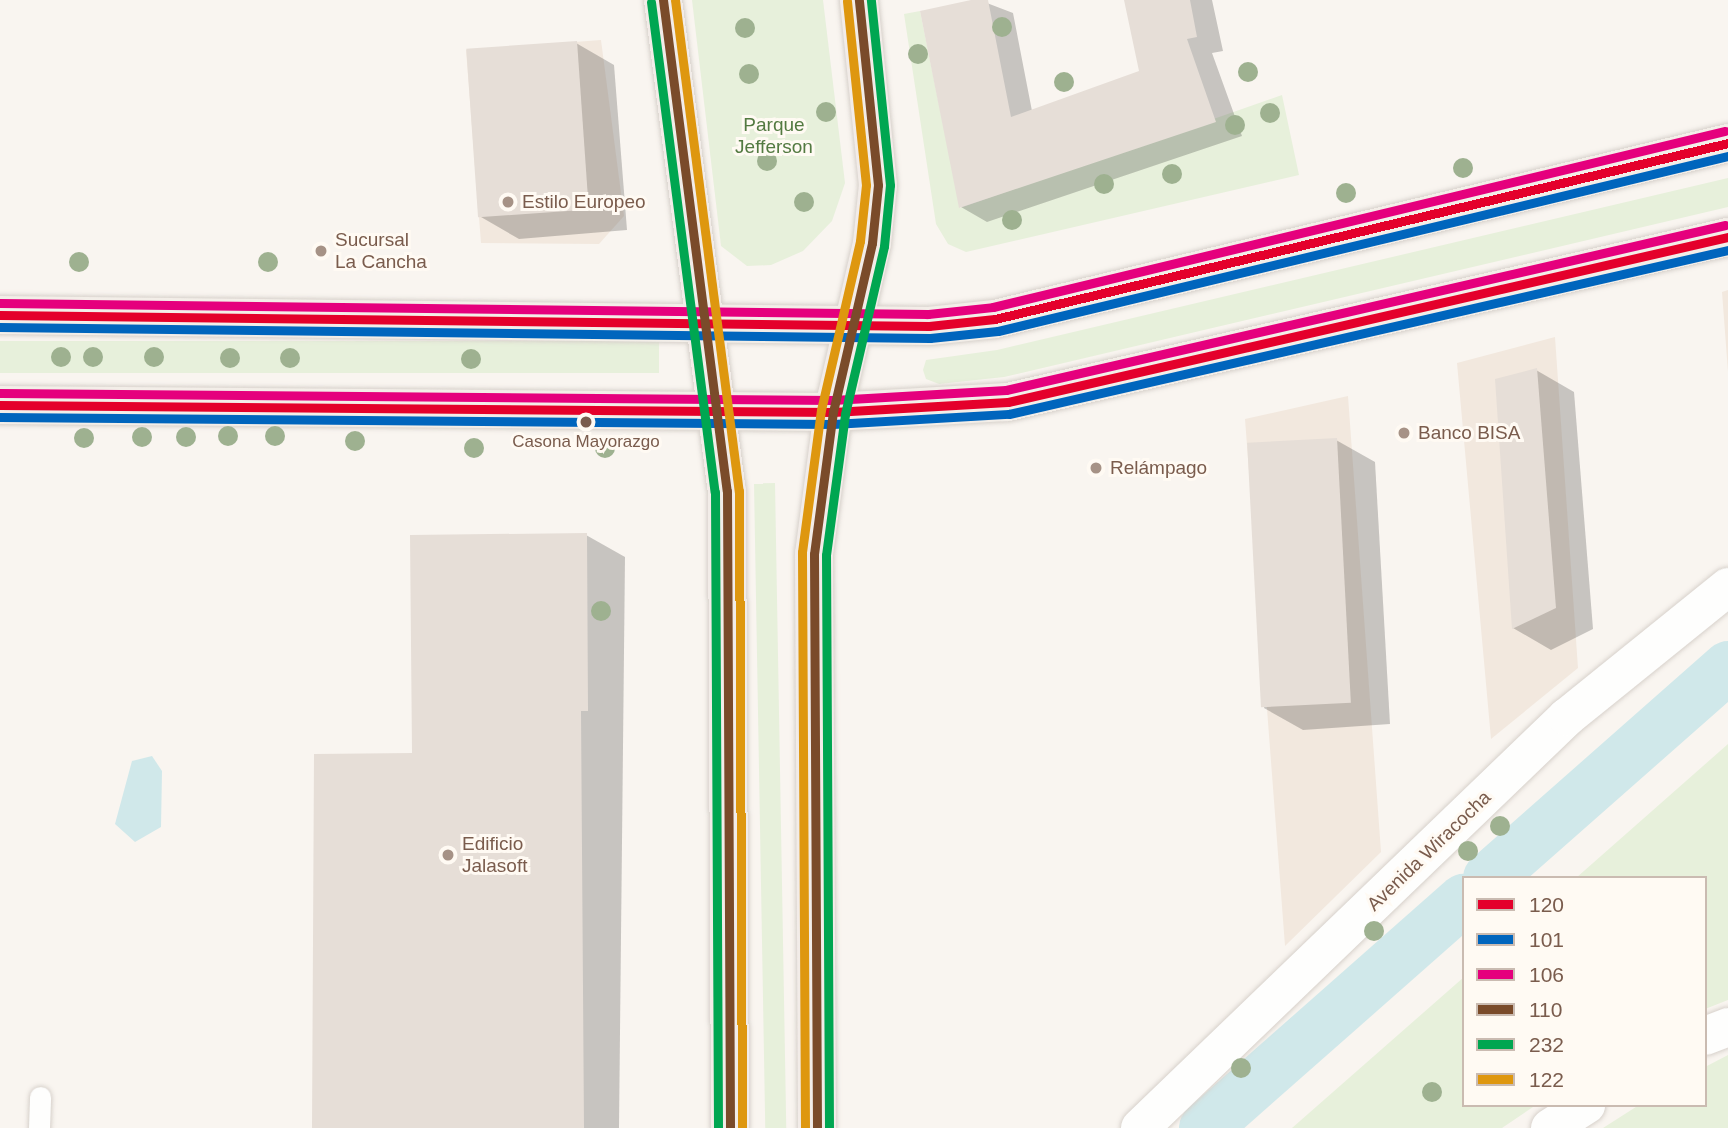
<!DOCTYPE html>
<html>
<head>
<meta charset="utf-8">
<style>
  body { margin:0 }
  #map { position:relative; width:1728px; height:1128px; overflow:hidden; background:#f9f5f0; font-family:Helvetica,sans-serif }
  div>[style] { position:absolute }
  .residential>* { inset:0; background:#f2e8de }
  .green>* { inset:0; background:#e7f0db; transform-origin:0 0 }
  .water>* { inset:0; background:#d0e8ea }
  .shadow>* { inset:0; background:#0003 }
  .canal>* { height:52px; margin:-26px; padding:0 26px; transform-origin:26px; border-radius:26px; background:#d0e8ea }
  .building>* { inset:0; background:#e6ded7; transform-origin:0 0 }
  .roads { filter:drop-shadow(0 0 2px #d7d1cb) drop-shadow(0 0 2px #d7d1cb) }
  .service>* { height:21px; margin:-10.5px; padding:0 10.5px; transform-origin:10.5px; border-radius:10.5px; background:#fefefd }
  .minor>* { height:38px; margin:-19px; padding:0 19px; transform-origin:19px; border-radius:19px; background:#fefefd }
  .primary>* { height:38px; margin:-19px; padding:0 19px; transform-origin:19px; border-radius:19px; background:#f3eee8 }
  .trunk>* { height:38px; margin:-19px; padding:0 19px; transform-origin:19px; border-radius:19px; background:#f2ece8 }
  .bus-1>* { height:9px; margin:-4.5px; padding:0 4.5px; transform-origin:4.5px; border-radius:4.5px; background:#e4002b }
  .bus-2>* { height:9px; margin:-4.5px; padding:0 4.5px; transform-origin:4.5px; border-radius:4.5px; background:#0065bd }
  .bus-3>* { height:9px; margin:-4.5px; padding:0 4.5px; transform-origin:4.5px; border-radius:4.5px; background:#e5007d }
  .bus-4>* { height:9px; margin:-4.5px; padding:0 4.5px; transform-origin:4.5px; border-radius:4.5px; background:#7a4b2a }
  .bus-5>* { height:9px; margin:-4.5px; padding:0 4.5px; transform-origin:4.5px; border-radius:4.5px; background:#00a651 }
  .bus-6>* { height:9px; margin:-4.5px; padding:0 4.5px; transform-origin:4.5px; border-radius:4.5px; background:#de970f }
  .trees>* { width:20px; height:20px; margin:-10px; border-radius:50%; background:#9eb190 }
  .dots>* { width:19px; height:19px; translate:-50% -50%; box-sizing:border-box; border:4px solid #fffaf3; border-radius:50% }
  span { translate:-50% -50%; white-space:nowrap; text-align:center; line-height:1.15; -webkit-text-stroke:6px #fffaf3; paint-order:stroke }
  .bus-label { font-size:17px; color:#7a5c4d }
  .park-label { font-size:19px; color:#537a41 }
  .poi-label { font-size:19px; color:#7a5c4d }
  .left { translate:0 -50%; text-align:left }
  .street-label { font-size:19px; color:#7a5c4d }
  .legend { position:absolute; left:1462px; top:876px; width:245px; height:231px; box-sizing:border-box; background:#fffaf3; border:2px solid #cabbb1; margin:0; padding:9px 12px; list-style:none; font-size:21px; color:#7a5c4d }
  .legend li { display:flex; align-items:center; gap:14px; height:35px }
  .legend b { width:35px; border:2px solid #cabbb1 }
</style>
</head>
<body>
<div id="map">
  <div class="residential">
    <div style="clip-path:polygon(601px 40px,624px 216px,599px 244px,481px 243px,466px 50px)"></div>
    <div style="clip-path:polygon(1728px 290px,1728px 372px,1722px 292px)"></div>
    <div style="clip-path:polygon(1555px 337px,1578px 668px,1491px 739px,1457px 363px)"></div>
    <div style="clip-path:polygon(1348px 396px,1381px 852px,1285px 946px,1245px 419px)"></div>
  </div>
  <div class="green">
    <div style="clip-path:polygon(692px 0,823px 0,845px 183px,832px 221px,803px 251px,771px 265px,747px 266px,721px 246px)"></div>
    <div style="clip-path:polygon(920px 11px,960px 208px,1282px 95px,1299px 175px,966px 252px,948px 244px,936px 224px,904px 14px)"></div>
    <div style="clip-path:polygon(1728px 178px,1728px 207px,1004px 377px,939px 384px,926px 379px,923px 370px,926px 360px,997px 350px)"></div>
    <div style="left:0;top:341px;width:659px;height:32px"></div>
    <div style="left:775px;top:483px;width:645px;height:21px;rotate:89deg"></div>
    <div style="clip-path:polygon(1728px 744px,1728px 1000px,1705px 1009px,1705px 878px,1576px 878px)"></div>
    <div style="clip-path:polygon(1464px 977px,1464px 1105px,1536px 1105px,1502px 1128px,1292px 1128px)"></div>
    <div style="clip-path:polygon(1728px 1055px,1728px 1128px,1603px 1128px,1639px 1105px,1705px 1105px,1705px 1067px)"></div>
  </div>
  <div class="water">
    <div style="clip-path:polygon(152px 756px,162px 771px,161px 827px,135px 842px,115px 824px,132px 761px)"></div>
  </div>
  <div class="shadow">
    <div style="clip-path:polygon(979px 0,1013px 13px,1032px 111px,1141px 72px,1126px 0,1212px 0,1223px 51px,1212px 53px,1242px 136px,987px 222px,961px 207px)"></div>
    <div style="clip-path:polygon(576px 43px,614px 65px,627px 230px,519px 239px,481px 217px)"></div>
    <div style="clip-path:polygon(1536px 370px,1574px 392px,1593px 629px,1551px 650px,1513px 628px)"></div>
    <div style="clip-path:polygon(1336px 440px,1375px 462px,1390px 724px,1303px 730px,1264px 708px)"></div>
    <div style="clip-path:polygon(586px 535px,625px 557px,619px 1128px,314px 1128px,414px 754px)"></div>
  </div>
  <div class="canal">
    <div style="left:1489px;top:878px;width:319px;rotate:-41.4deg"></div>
    <div style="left:1205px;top:1128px;width:345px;rotate:-41.4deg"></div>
  </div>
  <div class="building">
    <div style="clip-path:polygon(971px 0,988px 0,1011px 117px,1139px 71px,1124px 0,1190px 0,1197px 37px,1187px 39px,1216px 122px,959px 208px,920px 11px)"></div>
    <div style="left:577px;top:41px;width:169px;height:111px;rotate:86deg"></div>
    <div style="clip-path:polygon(1537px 368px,1556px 608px,1512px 629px,1495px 379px)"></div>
    <div style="left:1337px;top:438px;width:265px;height:90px;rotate:87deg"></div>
    <div style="clip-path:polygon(587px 533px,588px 711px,581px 711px,584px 1128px,312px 1128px,314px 754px,412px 753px,410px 535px)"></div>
  </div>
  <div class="roads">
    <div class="service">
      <div style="left:39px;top:1128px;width:31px;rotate:-88deg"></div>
    </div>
    <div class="minor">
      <div style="left:1705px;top:1036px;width:25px;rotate:-21deg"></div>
      <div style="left:1140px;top:1128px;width:593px;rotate:-43.91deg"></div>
      <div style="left:1567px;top:717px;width:207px;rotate:-38.9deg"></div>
      <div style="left:1550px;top:1128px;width:43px;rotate:-32.6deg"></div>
    </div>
    <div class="primary">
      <div style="left:0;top:315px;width:929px;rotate:0.68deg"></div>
      <div style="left:929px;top:326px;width:66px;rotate:-6.1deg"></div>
      <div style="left:995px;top:319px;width:754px;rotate:-13.5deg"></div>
      <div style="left:0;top:405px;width:833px;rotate:0.48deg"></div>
      <div style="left:833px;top:412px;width:175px;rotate:-3.3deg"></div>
      <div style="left:1008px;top:402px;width:739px;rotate:-12.91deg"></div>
    </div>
    <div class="trunk">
      <div style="left:663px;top:0;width:495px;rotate:82.6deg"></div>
      <div style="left:727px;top:491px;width:637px;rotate:89.73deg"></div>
      <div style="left:817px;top:1128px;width:574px;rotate:-90.3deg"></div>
      <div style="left:814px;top:554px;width:143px;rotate:-82.4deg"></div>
      <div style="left:833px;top:412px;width:173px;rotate:-77deg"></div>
      <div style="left:872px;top:243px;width:58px;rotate:-84.1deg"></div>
      <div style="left:878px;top:185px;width:186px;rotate:-95.9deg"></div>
    </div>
  </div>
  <div class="bus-1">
    <div style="left:0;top:315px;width:929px;rotate:0.68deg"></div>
    <div style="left:929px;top:326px;width:66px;rotate:-6.1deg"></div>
    <div style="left:995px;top:319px;width:754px;rotate:-13.5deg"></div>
    <div style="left:0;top:405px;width:833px;rotate:0.48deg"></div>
    <div style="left:833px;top:412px;width:175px;rotate:-3.3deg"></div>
    <div style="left:1008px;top:402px;width:739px;rotate:-12.91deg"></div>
  </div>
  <div class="bus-2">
    <div style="left:0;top:327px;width:930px;rotate:0.68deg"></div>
    <div style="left:930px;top:338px;width:68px;rotate:-5.9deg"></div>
    <div style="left:998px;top:331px;width:751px;rotate:-13.48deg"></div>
    <div style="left:0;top:417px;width:833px;rotate:0.48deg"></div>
    <div style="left:833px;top:424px;width:176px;rotate:-3.3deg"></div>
    <div style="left:1009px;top:414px;width:737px;rotate:-12.85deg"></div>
  </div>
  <div class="bus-3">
    <div style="left:0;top:303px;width:928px;rotate:0.68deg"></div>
    <div style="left:928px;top:314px;width:65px;rotate:-6.1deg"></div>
    <div style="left:993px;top:307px;width:753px;rotate:-13.52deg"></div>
    <div style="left:0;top:393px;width:833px;rotate:0.48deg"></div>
    <div style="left:833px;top:400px;width:173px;rotate:-3.3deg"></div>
    <div style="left:1006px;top:390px;width:738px;rotate:-12.92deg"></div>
  </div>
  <div class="bus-4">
    <div style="left:663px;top:0;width:495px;rotate:82.6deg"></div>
    <div style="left:727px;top:491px;width:637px;rotate:89.73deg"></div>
    <div style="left:817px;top:1128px;width:574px;rotate:-90.3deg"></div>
    <div style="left:814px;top:554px;width:143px;rotate:-82.4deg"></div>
    <div style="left:833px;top:412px;width:173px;rotate:-77deg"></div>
    <div style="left:872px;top:243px;width:58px;rotate:-84.1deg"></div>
    <div style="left:878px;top:185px;width:186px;rotate:-95.9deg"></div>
  </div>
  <div class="bus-5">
    <div style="left:651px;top:2px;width:494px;rotate:82.6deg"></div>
    <div style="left:715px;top:492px;width:636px;rotate:89.73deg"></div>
    <div style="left:829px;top:1128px;width:573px;rotate:-90.3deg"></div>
    <div style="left:826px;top:555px;width:142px;rotate:-82.3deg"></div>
    <div style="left:845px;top:414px;width:172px;rotate:-76.9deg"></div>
    <div style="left:884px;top:246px;width:61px;rotate:-84.4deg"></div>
    <div style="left:890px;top:185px;width:186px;rotate:-95.9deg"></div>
  </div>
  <div class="bus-6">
    <div style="left:675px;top:0;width:495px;rotate:82.6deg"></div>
    <div style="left:739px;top:491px;width:637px;rotate:89.73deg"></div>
    <div style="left:805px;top:1128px;width:576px;rotate:-90.3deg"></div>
    <div style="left:802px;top:552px;width:143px;rotate:-82.4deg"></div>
    <div style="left:821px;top:410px;width:173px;rotate:-77deg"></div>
    <div style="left:860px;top:241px;width:56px;rotate:-83.9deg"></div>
    <div style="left:866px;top:185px;width:185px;rotate:-95.9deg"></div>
  </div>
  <div class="trees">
    <div style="left:1002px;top:27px"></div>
    <div style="left:745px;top:28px"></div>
    <div style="left:918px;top:54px"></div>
    <div style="left:1248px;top:72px"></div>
    <div style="left:749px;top:74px"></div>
    <div style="left:1064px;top:82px"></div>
    <div style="left:826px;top:112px"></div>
    <div style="left:1270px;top:113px"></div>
    <div style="left:1235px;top:125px"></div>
    <div style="left:767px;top:161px"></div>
    <div style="left:1463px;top:168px"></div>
    <div style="left:1172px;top:174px"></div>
    <div style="left:1104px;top:184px"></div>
    <div style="left:1346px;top:193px"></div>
    <div style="left:804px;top:202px"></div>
    <div style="left:1012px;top:220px"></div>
    <div style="left:79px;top:262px"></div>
    <div style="left:268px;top:262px"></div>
    <div style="left:61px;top:357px"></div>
    <div style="left:93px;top:357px"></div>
    <div style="left:154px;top:357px"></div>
    <div style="left:230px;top:358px"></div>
    <div style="left:290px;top:358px"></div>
    <div style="left:471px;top:359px"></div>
    <div style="left:228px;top:436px"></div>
    <div style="left:275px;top:436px"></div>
    <div style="left:142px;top:437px"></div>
    <div style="left:186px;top:437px"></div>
    <div style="left:84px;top:438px"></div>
    <div style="left:355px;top:441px"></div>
    <div style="left:474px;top:448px"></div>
    <div style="left:605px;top:448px"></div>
    <div style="left:601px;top:611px"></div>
    <div style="left:1500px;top:826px"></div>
    <div style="left:1468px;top:851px"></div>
    <div style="left:1374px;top:931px"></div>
    <div style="left:1241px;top:1068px"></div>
    <div style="left:1432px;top:1092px"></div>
  </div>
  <div class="dots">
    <div style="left:508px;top:202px;background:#a69286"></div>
    <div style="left:321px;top:251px;background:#a69286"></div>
    <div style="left:586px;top:422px;background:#7a5c4d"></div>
    <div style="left:1404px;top:433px;background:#a69286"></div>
    <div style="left:1096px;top:468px;background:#a69286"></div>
    <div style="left:448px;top:855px;background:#a69286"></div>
  </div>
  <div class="bus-label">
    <span style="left:586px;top:442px">Casona Mayorazgo</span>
  </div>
  <div class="park-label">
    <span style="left:774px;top:136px">Parque<br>Jefferson</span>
  </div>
  <div class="poi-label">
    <span class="left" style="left:522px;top:202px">Estilo Europeo</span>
    <span class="left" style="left:335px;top:251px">Sucursal<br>La Cancha</span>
    <span class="left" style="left:1418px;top:433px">Banco BISA</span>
    <span class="left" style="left:1110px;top:468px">Relámpago</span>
    <span class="left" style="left:462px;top:855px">Edificio<br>Jalasoft</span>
  </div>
  <div class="street-label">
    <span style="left:1429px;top:851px;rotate:-44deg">Avenida Wiracocha</span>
  </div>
  <ul class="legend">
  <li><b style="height:9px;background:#e4002b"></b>120</li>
  <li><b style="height:9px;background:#0065bd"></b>101</li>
  <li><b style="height:9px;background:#e5007d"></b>106</li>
  <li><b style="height:9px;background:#7a4b2a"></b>110</li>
  <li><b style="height:9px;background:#00a651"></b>232</li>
  <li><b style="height:9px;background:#de970f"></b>122</li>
  </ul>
</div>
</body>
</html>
